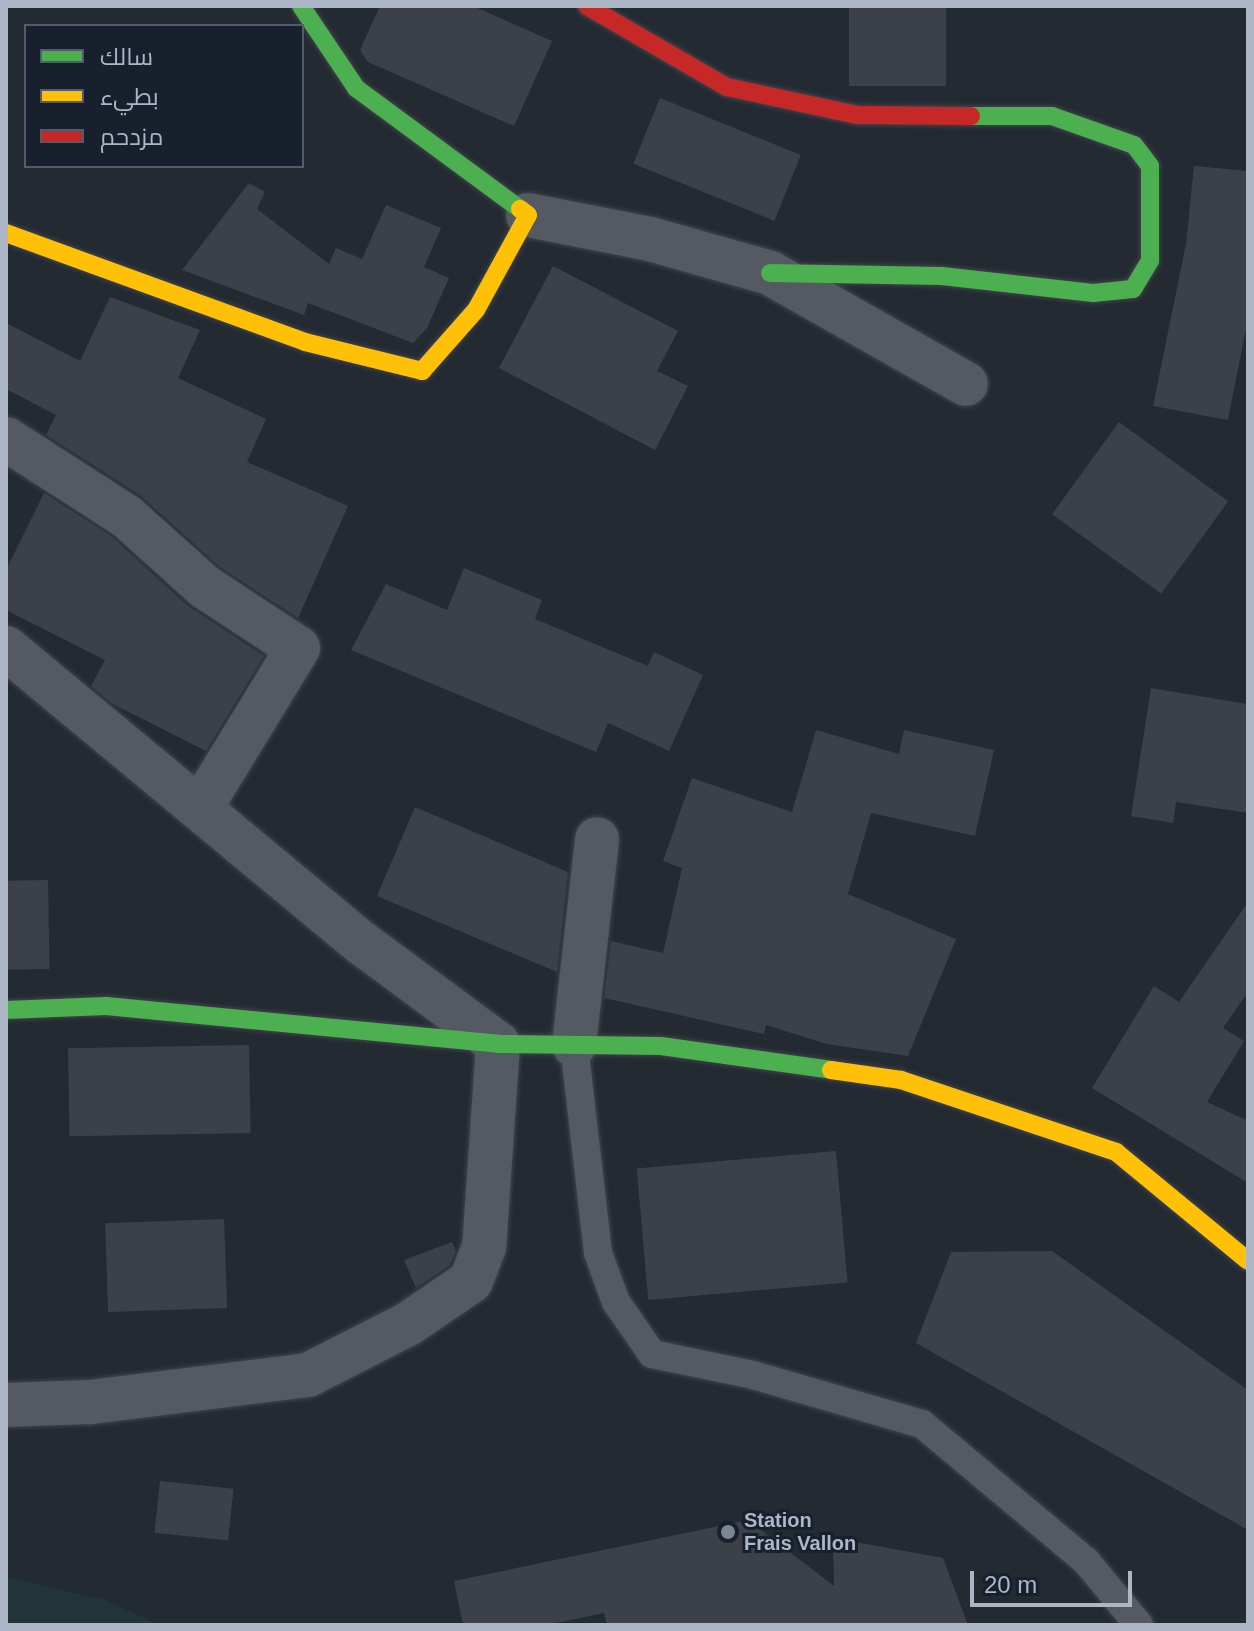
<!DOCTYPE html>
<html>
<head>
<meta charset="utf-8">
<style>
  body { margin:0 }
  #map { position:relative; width:1254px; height:1631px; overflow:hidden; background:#242a32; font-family:Arial,Cairo,sans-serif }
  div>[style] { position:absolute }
  .green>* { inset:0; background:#213438 }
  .building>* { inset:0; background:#3c4149; transform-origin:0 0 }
  .roads { filter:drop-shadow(0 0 2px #40444b) drop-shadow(0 0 2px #40444b) }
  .lane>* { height:28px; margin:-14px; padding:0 14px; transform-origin:14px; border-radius:14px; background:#545962 }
  .street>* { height:44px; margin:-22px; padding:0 22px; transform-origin:22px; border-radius:22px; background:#545962 }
  .fast>* { height:18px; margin:-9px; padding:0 9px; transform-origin:9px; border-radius:9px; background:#4caf50 }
  .slow>* { height:18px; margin:-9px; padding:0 9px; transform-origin:9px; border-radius:9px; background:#ffc107 }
  .jam>* { height:18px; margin:-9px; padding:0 9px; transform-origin:9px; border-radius:9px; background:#c62828 }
  .dots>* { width:22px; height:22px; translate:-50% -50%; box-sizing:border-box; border:4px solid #18202d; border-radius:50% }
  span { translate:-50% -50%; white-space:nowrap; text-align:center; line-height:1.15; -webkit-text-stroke:6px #18202d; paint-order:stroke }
  .poi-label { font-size:20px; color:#acb6c6; font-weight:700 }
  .left { translate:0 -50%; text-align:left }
  .frame { position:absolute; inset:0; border:8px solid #acb6c6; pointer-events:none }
  .legend { position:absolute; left:24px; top:24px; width:280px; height:144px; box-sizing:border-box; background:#18202d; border:2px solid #535c6a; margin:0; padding:10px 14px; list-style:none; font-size:24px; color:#acb6c6 }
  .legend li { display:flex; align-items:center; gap:16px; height:40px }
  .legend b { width:40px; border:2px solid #535c6a }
  .scale { position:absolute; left:970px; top:1571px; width:162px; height:36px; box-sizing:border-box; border:4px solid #acb6c6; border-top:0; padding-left:10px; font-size:24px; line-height:28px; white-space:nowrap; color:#acb6c6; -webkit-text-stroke:6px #18202d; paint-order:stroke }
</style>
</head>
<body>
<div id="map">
  <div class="green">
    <div style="clip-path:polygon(6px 1577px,105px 1600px,160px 1625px,6px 1625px)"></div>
  </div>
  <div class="building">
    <div style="clip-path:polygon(380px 6px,473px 6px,552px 41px,514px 126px,368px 62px,360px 50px)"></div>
    <div style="left:849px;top:6px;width:97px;height:80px"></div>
    <div style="left:660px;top:98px;width:152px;height:71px;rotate:22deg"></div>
    <div style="clip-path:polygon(1194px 166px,1248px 171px,1248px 318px,1228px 420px,1153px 406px,1186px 244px)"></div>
    <div style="clip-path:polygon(249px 183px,265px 192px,257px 209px,329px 264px,336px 248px,362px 259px,386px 205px,441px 228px,424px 267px,449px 278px,427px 328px,413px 343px,308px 303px,304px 315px,182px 270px)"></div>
    <div style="clip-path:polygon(553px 266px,678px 331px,657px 371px,688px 386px,655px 450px,499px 368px)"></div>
    <div style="clip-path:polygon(110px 297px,200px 330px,178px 378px,266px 419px,247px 462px,348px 506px,298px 618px,220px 567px,140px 495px,46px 435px,56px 415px,6px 389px,6px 323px,80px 361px)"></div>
    <div style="left:1119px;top:422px;width:135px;height:114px;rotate:36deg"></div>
    <div style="clip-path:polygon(44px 493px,111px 536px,188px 606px,264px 656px,206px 751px,111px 703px,91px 686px,105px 660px,6px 610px,6px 570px)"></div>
    <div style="clip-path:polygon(464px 568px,542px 600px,535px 619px,648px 666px,654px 652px,703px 675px,669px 751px,608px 723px,596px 752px,351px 650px,386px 584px,447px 610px)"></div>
    <div style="clip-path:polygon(1151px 688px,1248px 704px,1248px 813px,1176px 802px,1173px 823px,1131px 816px)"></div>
    <div style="clip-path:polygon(816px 730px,899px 754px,904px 730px,994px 750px,975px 836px,871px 813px,848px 894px,956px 939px,908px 1056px,827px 1044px,766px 1025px,764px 1034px,604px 998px,611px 941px,663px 953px,682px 868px,663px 861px,692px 778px,792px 812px)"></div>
    <div style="clip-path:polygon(415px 807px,568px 872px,557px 972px,377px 896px)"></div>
    <div style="left:48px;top:880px;width:89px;height:42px;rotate:89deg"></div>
    <div style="clip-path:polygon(1248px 902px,1248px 992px,1223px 1028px,1244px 1041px,1207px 1102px,1248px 1121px,1248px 1183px,1092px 1088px,1154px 986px,1179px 1002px)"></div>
    <div style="left:249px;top:1045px;width:88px;height:181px;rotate:89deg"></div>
    <div style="left:836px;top:1151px;width:132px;height:200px;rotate:85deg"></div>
    <div style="left:224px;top:1219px;width:89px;height:119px;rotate:88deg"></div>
    <div style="clip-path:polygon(452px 1242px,456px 1251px,450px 1265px,416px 1288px,404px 1260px)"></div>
    <div style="clip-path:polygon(1052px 1251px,1248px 1390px,1248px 1530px,916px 1343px,951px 1252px)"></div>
    <div style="left:160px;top:1481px;width:74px;height:52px;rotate:6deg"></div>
    <div style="clip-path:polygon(748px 1520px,834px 1586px,833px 1538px,943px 1558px,968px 1625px,607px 1625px,604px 1613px,547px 1625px,463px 1625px,454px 1581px)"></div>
  </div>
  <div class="roads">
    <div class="lane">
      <div style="left:574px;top:1045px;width:209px;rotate:83.4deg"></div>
      <div style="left:598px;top:1253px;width:52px;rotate:69.8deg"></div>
      <div style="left:616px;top:1302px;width:63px;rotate:55.3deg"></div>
      <div style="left:652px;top:1354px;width:103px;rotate:11.7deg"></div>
      <div style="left:753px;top:1375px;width:176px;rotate:16.2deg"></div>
      <div style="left:922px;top:1424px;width:214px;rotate:39.9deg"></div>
      <div style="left:1086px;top:1561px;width:83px;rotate:50.4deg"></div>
    </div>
    <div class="street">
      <div style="left:528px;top:215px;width:124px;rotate:11.1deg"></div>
      <div style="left:650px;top:239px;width:125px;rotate:15.8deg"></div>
      <div style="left:770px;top:273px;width:225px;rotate:29.5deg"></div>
      <div style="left:6px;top:439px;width:143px;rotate:32.7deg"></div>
      <div style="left:126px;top:516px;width:106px;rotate:41.9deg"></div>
      <div style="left:205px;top:587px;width:111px;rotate:33.3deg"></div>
      <div style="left:298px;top:648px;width:186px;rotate:121.4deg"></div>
      <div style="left:6px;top:648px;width:464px;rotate:39.7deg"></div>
      <div style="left:363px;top:944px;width:168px;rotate:36.5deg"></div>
      <div style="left:498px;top:1044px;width:203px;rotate:93.9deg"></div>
      <div style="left:484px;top:1247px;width:36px;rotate:111deg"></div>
      <div style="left:471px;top:1281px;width:76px;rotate:145.7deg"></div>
      <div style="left:408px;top:1324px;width:112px;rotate:153deg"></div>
      <div style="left:308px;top:1375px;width:220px;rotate:172.9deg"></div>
      <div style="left:90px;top:1402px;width:84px;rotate:178deg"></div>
      <div style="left:574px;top:1045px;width:207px;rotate:-83.6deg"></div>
    </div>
    <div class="fast">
      <div style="left:301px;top:6px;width:99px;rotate:56.1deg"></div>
      <div style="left:356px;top:88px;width:204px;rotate:36.4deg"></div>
      <div style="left:770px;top:273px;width:172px;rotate:1deg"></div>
      <div style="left:942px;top:276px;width:152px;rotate:6.4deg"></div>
      <div style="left:1093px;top:293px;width:40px;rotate:-5.7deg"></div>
      <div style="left:1133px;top:289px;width:33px;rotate:-59deg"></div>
      <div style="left:1150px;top:261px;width:95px;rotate:-90deg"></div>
      <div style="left:1150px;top:166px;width:26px;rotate:-127deg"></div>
      <div style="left:1134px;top:145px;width:87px;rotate:-160.5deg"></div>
      <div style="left:1052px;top:116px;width:81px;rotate:180deg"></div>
      <div style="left:6px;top:1010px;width:100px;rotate:-2.3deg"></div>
      <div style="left:106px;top:1006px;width:394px;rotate:5.5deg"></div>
      <div style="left:498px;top:1044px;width:163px;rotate:0.7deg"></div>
      <div style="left:661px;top:1046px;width:172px;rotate:8deg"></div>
    </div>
    <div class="slow">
      <div style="left:6px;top:233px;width:318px;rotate:20deg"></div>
      <div style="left:305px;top:342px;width:121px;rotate:13.9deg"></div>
      <div style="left:422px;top:371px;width:81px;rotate:-48.5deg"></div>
      <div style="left:476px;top:310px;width:108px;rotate:-61.3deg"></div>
      <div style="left:528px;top:215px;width:10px;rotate:-143deg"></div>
      <div style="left:831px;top:1070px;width:71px;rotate:8.1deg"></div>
      <div style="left:901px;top:1080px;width:227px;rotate:18.5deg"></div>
      <div style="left:1116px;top:1152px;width:171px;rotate:39.5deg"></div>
    </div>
    <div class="jam">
      <div style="left:587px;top:6px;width:162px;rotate:30.1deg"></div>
      <div style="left:727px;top:87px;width:134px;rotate:12.1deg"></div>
      <div style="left:858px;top:115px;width:113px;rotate:0.5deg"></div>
    </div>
  </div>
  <div class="dots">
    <div style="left:728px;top:1532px;background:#7c8592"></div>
  </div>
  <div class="poi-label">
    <span class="left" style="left:744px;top:1532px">Station<br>Frais Vallon</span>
  </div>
  <div class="frame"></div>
  <ul class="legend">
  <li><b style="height:10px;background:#4caf50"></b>سالك</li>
  <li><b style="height:10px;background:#ffc107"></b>بطيء</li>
  <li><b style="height:10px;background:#c62828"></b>مزدحم</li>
  </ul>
  <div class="scale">20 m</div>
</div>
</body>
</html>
